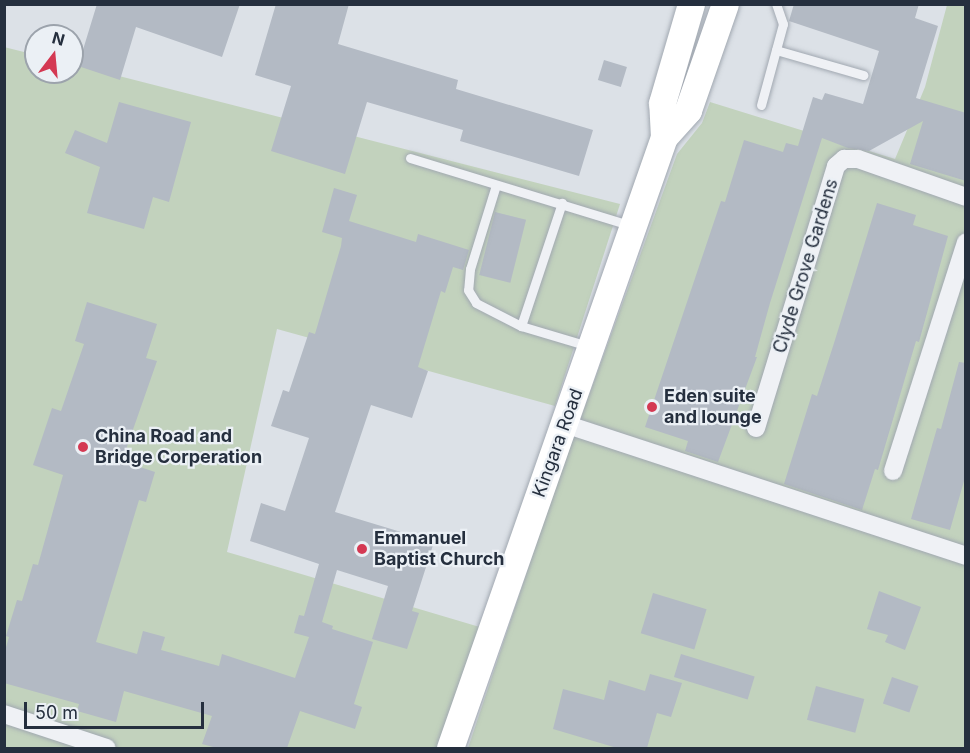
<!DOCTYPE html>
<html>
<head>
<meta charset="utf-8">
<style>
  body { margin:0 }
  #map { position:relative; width:970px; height:753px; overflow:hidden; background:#dce1e7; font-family:Inter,sans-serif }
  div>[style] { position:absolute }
  .green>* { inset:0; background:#c2d2bd }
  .building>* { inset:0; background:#b3bac4; transform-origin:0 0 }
  .roads { filter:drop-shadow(0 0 2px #a1a8b1) drop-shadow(0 0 2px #a1a8b1) }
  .service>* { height:9px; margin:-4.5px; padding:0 4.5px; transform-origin:4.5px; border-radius:4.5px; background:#eff1f5 }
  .minor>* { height:18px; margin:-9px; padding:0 9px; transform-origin:9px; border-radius:9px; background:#eff1f5 }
  .secondary>* { height:27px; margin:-13.5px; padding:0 13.5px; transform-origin:13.5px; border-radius:13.5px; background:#fff }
  .dots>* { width:16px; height:16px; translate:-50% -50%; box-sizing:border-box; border:3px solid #ebf0f5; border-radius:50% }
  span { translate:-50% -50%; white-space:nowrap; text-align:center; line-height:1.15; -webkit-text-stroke:4.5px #ebf0f5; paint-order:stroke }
  .street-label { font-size:18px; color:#252f3e }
  .poi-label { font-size:18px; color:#252f3e; font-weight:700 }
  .left { translate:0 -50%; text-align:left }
  .frame { position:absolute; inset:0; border:6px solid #252f3e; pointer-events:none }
  .north { position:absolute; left:24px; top:24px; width:60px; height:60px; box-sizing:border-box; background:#ebf0f5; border:2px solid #9ca3ac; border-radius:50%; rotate:16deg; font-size:16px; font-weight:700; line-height:24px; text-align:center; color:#252f3e }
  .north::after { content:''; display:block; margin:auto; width:21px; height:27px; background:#d43953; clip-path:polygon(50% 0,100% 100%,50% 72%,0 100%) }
  .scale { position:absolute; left:24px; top:702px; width:180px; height:27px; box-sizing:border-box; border:3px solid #252f3e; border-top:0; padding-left:8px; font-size:18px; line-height:21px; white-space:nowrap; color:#252f3e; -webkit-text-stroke:4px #ebf0f5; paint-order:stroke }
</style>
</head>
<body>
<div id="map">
  <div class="green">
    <div style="clip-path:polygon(947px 5px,965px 5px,965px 748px,468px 748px,553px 494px,677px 154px,702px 123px,710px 102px,895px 159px,925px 87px)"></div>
    <div style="clip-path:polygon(4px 47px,36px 55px,36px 72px,72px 72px,72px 64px,620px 204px,555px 406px,277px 329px,227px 552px,483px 628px,441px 748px,5px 748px)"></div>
  </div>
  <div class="building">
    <div style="clip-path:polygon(97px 4px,240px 4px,222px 57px,136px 27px,120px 80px,78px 66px)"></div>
    <div style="clip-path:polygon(276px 4px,349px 4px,338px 44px,458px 80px,456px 89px,593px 130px,579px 176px,460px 141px,463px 130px,367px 102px,345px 174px,271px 151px,291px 86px,255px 75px)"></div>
    <div style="clip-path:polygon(794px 4px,919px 4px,915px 18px,938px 26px,916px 98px,966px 113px,966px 181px,910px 164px,923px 121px,869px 151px,848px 148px,822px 138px,770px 303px,755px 357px,757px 357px,718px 462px,685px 451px,688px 441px,645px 427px,721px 201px,725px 202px,744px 140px,783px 152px,786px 143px,798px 146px,813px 97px,822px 100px,825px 93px,863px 104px,879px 51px,789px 21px)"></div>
    <div style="left:604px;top:60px;width:24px;height:21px;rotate:17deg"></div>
    <div style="clip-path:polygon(119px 102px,191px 122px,169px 202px,153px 197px,144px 229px,87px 213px,100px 167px,65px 153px,75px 130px,107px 143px)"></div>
    <div style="clip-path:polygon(334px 188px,357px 195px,349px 221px,416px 242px,418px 234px,469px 250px,463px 270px,453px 267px,445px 293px,441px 291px,418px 367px,428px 371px,412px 418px,371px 405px,335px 512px,434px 542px,412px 611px,419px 613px,407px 649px,372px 639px,388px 586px,337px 570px,322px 622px,333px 626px,332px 629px,373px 642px,354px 704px,362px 707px,355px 729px,300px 711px,287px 748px,217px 748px,202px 744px,212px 716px,124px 691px,116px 722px,77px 711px,79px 704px,4px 683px,4px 654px,9px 637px,6px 636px,17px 600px,22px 601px,33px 564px,38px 565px,63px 475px,33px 465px,52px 408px,61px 411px,84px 344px,75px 341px,87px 302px,157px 324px,146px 358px,157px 361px,122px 461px,155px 472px,146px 502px,139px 500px,96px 642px,137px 654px,143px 631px,165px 637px,161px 650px,219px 666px,222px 654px,295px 678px,309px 637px,294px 633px,299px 615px,304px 616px,319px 564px,250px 541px,261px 503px,285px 511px,309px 438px,271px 426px,283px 390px,289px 392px,309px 332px,315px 334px,341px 246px,342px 238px,322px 232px)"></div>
    <div style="clip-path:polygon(877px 203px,916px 215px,913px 225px,948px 236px,919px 342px,916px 341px,878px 470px,875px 469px,862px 510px,784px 484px,812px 394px,817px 396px,835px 340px)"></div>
    <div style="left:495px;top:212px;width:32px;height:65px;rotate:14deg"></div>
    <div style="clip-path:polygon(959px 362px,966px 363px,966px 474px,950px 530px,911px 519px,937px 428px,941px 429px)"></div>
    <div style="clip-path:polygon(879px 591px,921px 607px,905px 650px,885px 642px,888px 635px,867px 629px)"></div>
    <div style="left:653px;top:593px;width:56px;height:42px;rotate:17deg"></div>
    <div style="left:681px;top:654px;width:77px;height:24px;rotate:17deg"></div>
    <div style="clip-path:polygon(650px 674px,682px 683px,671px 717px,657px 713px,647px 748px,617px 748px,553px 729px,563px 689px,604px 700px,609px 680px,645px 691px)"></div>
    <div style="left:892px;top:677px;width:28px;height:28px;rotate:19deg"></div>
    <div style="left:816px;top:686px;width:50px;height:35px;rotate:15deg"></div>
  </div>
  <div class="roads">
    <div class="service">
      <div style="left:776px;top:50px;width:91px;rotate:16deg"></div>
      <div style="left:761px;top:105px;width:84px;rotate:-74.8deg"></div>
      <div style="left:783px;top:24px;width:21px;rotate:-109deg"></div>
      <div style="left:410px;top:158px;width:229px;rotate:17deg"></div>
      <div style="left:496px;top:185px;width:88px;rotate:107.2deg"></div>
      <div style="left:470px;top:269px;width:21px;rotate:95deg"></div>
      <div style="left:468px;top:290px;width:15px;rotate:58deg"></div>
      <div style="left:476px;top:303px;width:51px;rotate:27.1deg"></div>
      <div style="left:521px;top:326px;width:130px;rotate:-71.6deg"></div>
      <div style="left:521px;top:326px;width:70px;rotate:16.6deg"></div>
    </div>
    <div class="minor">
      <div style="left:565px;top:424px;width:422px;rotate:18.2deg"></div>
      <div style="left:756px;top:428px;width:274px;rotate:-73deg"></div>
      <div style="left:836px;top:166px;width:11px;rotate:-41deg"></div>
      <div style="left:844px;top:159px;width:14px"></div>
      <div style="left:858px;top:159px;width:114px;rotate:19.4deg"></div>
      <div style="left:893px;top:471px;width:240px;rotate:-72.3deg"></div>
      <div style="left:4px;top:714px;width:108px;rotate:18.3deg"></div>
    </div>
    <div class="secondary">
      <div style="left:664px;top:137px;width:36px;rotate:-48deg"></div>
      <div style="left:688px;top:110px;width:112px;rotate:-70.8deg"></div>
      <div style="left:450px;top:748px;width:647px;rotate:-70.7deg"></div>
      <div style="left:664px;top:137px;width:34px;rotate:-93deg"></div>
      <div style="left:662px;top:103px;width:103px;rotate:-73.7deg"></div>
    </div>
  </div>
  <div class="dots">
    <div style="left:652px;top:407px;background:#d43953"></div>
    <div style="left:83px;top:447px;background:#d43953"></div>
    <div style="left:362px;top:549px;background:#d43953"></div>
  </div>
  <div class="street-label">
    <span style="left:806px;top:266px;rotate:-73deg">Clyde Grove Gardens</span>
    <span style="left:558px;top:443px;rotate:-70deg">Kingara Road</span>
  </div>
  <div class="poi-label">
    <span class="left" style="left:664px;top:407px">Eden suite<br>and lounge</span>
    <span class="left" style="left:95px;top:447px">China Road and<br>Bridge Corperation</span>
    <span class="left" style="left:374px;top:549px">Emmanuel<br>Baptist Church</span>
  </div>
  <div class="frame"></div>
  <div class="north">N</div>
  <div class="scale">50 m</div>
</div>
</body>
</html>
